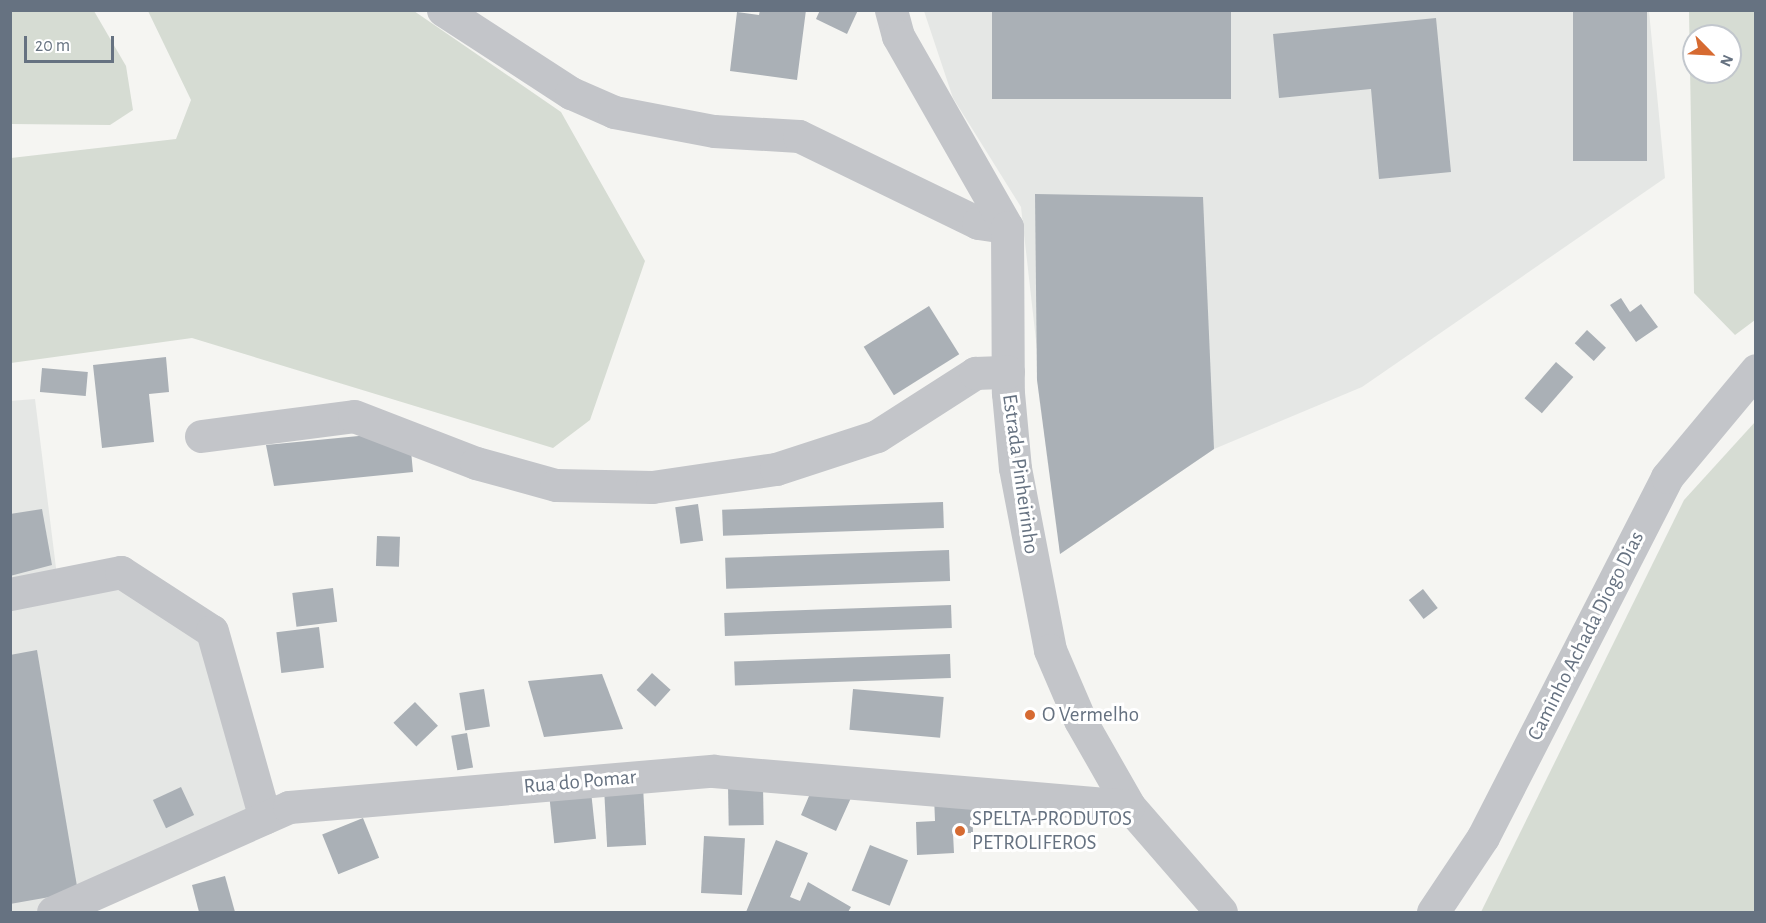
<!DOCTYPE html>
<html>
<head>
<meta charset="utf-8">
<style>
  body { margin:0 }
  #map { position:relative; width:1766px; height:923px; overflow:hidden; background:#f5f5f2; font-family:"Alegreya Sans",sans-serif }
  div>[style] { position:absolute }
  .built>* { inset:0; background:#e5e7e5 }
  .green>* { inset:0; background:#d6dcd3 }
  .building>* { inset:0; background:#aab0b6; transform-origin:0 0 }
  .minor>* { height:33px; margin:-16.5px; padding:0 16.5px; transform-origin:16.5px; border-radius:16.5px; background:#c3c5c9 }
  .dots>* { width:16px; height:16px; translate:-50% -50%; box-sizing:border-box; border:3px solid #fff; border-radius:50% }
  span { translate:-50% -50%; white-space:nowrap; text-align:center; line-height:1.15; -webkit-text-stroke:6px #fff; paint-order:stroke }
  .street-label { font-size:21px; color:#667281 }
  .poi-label { font-size:21px; color:#667281 }
  .left { translate:0 -50%; text-align:left }
  .frame { position:absolute; inset:0; border:12px solid #667281; pointer-events:none }
  .north { position:absolute; left:1682px; top:24px; width:60px; height:60px; box-sizing:border-box; background:#fff; border:2px solid #c2c7cd; border-radius:50%; rotate:114deg; font-size:16px; font-weight:700; line-height:24px; text-align:center; color:#667281 }
  .north::after { content:''; display:block; margin:auto; width:21px; height:27px; background:#d66a31; clip-path:polygon(50% 0,100% 100%,50% 72%,0 100%) }
  .scale { position:absolute; left:24px; top:36px; width:90px; height:27px; box-sizing:border-box; border:3px solid #667281; border-top:0; padding-left:8px; font-size:18px; line-height:21px; white-space:nowrap; color:#667281; -webkit-text-stroke:4px #fff; paint-order:stroke }
</style>
</head>
<body>
<div id="map">
  <div class="built">
    <div style="clip-path:polygon(924px 11px,1649px 11px,1665px 178px,1362px 387px,1214px 449px,1060px 554px,1021px 207px,953px 98px)"></div>
    <div style="clip-path:polygon(35px 399px,58px 584px,121px 572px,212px 631px,265px 818px,53px 912px,11px 912px,10px 401px)"></div>
  </div>
  <div class="green">
    <div style="clip-path:polygon(11px 10px,94px 11px,126px 66px,133px 110px,110px 125px,11px 124px)"></div>
    <div style="clip-path:polygon(148px 11px,414px 11px,561px 112px,645px 261px,590px 420px,553px 448px,192px 338px,11px 363px,11px 158px,176px 139px,191px 100px)"></div>
    <div style="clip-path:polygon(evenodd,1689px 11px,1755px 11px,1755px 320px,1735px 335px,1694px 293px,1689px 11px,1694px 36px,1730px 36px,1730px 72px,1694px 72px,1694px 36px)"></div>
    <div style="clip-path:polygon(1755px 422px,1755px 912px,1481px 912px,1684px 500px)"></div>
  </div>
  <div class="building">
    <div style="clip-path:polygon(760px 10px,806px 10px,797px 80px,730px 71px,737px 12px,759px 15px)"></div>
    <div style="clip-path:polygon(820px 10px,858px 10px,847px 34px,816px 19px)"></div>
    <div style="left:992px;top:10px;width:239px;height:89px"></div>
    <div style="left:1573px;top:10px;width:74px;height:151px"></div>
    <div style="clip-path:polygon(1436px 18px,1451px 172px,1379px 179px,1371px 89px,1279px 98px,1273px 34px)"></div>
    <div style="clip-path:polygon(1035px 194px,1203px 197px,1214px 449px,1060px 554px,1037px 380px)"></div>
    <div style="clip-path:polygon(1621px 298px,1630px 312px,1641px 304px,1658px 327px,1636px 342px,1610px 305px)"></div>
    <div style="left:929px;top:306px;width:57px;height:77px;rotate:58deg"></div>
    <div style="left:1587px;top:330px;width:26px;height:18px;rotate:43deg"></div>
    <div style="clip-path:polygon(166px 357px,169px 392px,149px 394px,154px 442px,102px 448px,93px 365px)"></div>
    <div style="left:1556px;top:362px;width:23px;height:48px;rotate:41deg"></div>
    <div style="left:42px;top:368px;width:46px;height:24px;rotate:5deg"></div>
    <div style="clip-path:polygon(369px 435px,411px 451px,413px 472px,274px 486px,266px 445px)"></div>
    <div style="left:943px;top:502px;width:26px;height:221px;rotate:88deg"></div>
    <div style="left:698px;top:504px;width:37px;height:23px;rotate:82deg"></div>
    <div style="clip-path:polygon(42px 509px,52px 565px,10px 576px,10px 514px)"></div>
    <div style="left:377px;top:536px;width:23px;height:30px;rotate:2deg"></div>
    <div style="left:949px;top:550px;width:31px;height:224px;rotate:88deg"></div>
    <div style="left:333px;top:588px;width:34px;height:41px;rotate:83deg"></div>
    <div style="left:1423px;top:589px;width:24px;height:18px;rotate:52deg"></div>
    <div style="left:951px;top:605px;width:23px;height:227px;rotate:88deg"></div>
    <div style="left:319px;top:627px;width:41px;height:43px;rotate:83deg"></div>
    <div style="clip-path:polygon(37px 650px,78px 892px,10px 904px,10px 655px)"></div>
    <div style="left:950px;top:654px;width:24px;height:216px;rotate:88deg"></div>
    <div style="left:652px;top:673px;width:25px;height:23px;rotate:42deg"></div>
    <div style="clip-path:polygon(602px 674px,623px 729px,544px 737px,528px 681px)"></div>
    <div style="left:484px;top:689px;width:38px;height:25px;rotate:81deg"></div>
    <div style="left:853px;top:689px;width:91px;height:41px;rotate:5deg"></div>
    <div style="left:415px;top:702px;width:33px;height:30px;rotate:46deg"></div>
    <div style="left:467px;top:733px;width:35px;height:16px;rotate:80deg"></div>
    <div style="left:763px;top:785px;width:40px;height:35px;rotate:89deg"></div>
    <div style="left:643px;top:786px;width:59px;height:39px;rotate:87deg"></div>
    <div style="left:181px;top:787px;width:31px;height:31px;rotate:65deg"></div>
    <div style="clip-path:polygon(793px 789px,855px 789px,836px 831px,801px 815px,809px 796px)"></div>
    <div style="left:591px;top:791px;width:48px;height:42px;rotate:84deg"></div>
    <div style="clip-path:polygon(972px 795px,973px 833px,953px 833px,954px 853px,917px 855px,916px 822px,935px 821px,934px 796px)"></div>
    <div style="left:363px;top:818px;width:43px;height:44px;rotate:68deg"></div>
    <div style="left:704px;top:836px;width:41px;height:57px;rotate:3deg"></div>
    <div style="clip-path:polygon(776px 840px,808px 853px,790px 897px,800px 901px,808px 882px,851px 907px,848px 912px,746px 912px)"></div>
    <div style="left:870px;top:845px;width:41px;height:49px;rotate:22deg"></div>
    <div style="clip-path:polygon(225px 876px,235px 912px,199px 912px,192px 885px)"></div>
  </div>
  <div class="minor">
    <div style="left:443px;top:10px;width:153px;rotate:33deg"></div>
    <div style="left:571px;top:93px;width:47px;rotate:23.8deg"></div>
    <div style="left:614px;top:112px;width:102px;rotate:10.8deg"></div>
    <div style="left:714px;top:131px;width:85px;rotate:3.4deg"></div>
    <div style="left:799px;top:136px;width:199px;rotate:25.9deg"></div>
    <div style="left:978px;top:223px;width:29px;rotate:8deg"></div>
    <div style="left:891px;top:10px;width:27px;rotate:75deg"></div>
    <div style="left:898px;top:36px;width:220px;rotate:60.3deg"></div>
    <div style="left:1007px;top:227px;width:166px;rotate:89.7deg"></div>
    <div style="left:1008px;top:393px;width:75px;rotate:84.7deg"></div>
    <div style="left:1015px;top:468px;width:185px;rotate:79.1deg"></div>
    <div style="left:1050px;top:650px;width:76px;rotate:66.8deg"></div>
    <div style="left:1080px;top:720px;width:99px;rotate:60.3deg"></div>
    <div style="left:1129px;top:806px;width:140px;rotate:49deg"></div>
    <div style="left:201px;top:436px;width:154px;rotate:-7.4deg"></div>
    <div style="left:354px;top:416px;width:131px;rotate:21.1deg"></div>
    <div style="left:476px;top:463px;width:83px;rotate:15.4deg"></div>
    <div style="left:556px;top:485px;width:96px;rotate:1.2deg"></div>
    <div style="left:652px;top:487px;width:125px;rotate:-8.3deg"></div>
    <div style="left:776px;top:469px;width:106px;rotate:-18.1deg"></div>
    <div style="left:877px;top:436px;width:117px;rotate:-32.7deg"></div>
    <div style="left:975px;top:373px;width:33px;rotate:-2deg"></div>
    <div style="left:10px;top:594px;width:113px;rotate:-11.2deg"></div>
    <div style="left:121px;top:572px;width:108px;rotate:33deg"></div>
    <div style="left:212px;top:631px;width:194px;rotate:74.2deg"></div>
    <div style="left:53px;top:912px;width:258px;rotate:-24deg"></div>
    <div style="left:289px;top:807px;width:426px;rotate:-4.9deg"></div>
    <div style="left:713px;top:771px;width:417px;rotate:4.8deg"></div>
    <div style="left:1433px;top:912px;width:90px;rotate:-56.3deg"></div>
    <div style="left:1483px;top:837px;width:404px;rotate:-62.9deg"></div>
    <div style="left:1667px;top:477px;width:139px;rotate:-50.2deg"></div>
  </div>
  <div class="dots">
    <div style="left:1030px;top:715px;background:#d66a31"></div>
    <div style="left:960px;top:831px;background:#d66a31"></div>
  </div>
  <div class="street-label">
    <span style="left:1020px;top:474px;rotate:82deg">Estrada Pinheirinho</span>
    <span style="left:1586px;top:636px;rotate:-63deg">Caminho Achada Diogo Dias</span>
    <span style="left:580px;top:782px;rotate:-5deg">Rua do Pomar</span>
  </div>
  <div class="poi-label">
    <span class="left" style="left:1042px;top:715px">O Vermelho</span>
    <span class="left" style="left:972px;top:831px">SPELTA-PRODUTOS<br>PETROLIFEROS</span>
  </div>
  <div class="frame"></div>
  <div class="north">N</div>
  <div class="scale">20 m</div>
</div>
</body>
</html>
